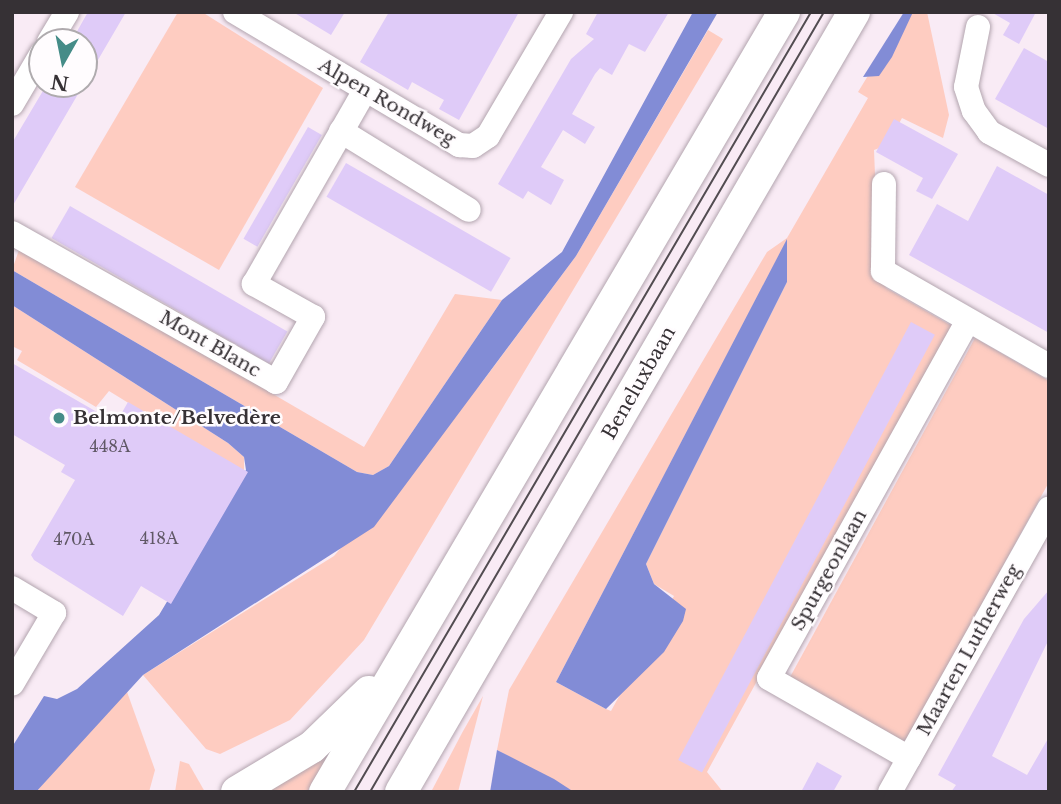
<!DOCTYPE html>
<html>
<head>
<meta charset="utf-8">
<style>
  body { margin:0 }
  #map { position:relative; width:1061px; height:804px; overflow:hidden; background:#f9ebf5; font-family:"Libre Baskerville",serif }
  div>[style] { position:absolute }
  .green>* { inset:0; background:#feccc1 }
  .water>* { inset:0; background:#828cd6 }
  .building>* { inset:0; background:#dfcbf8; transform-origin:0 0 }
  .roads { filter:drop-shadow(0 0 2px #b3a5af) drop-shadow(0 0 2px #b3a5af) }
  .minor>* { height:24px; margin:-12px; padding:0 12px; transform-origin:12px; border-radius:12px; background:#fff }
  .major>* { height:32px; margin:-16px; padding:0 16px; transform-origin:16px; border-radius:16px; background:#fff }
  .tram>* { height:2px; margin:-1px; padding:0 1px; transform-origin:1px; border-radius:1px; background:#524c51 }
  .dots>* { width:19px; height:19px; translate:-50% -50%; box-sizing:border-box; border:4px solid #fffcfe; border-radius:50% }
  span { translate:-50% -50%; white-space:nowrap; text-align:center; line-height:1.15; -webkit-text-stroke:5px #fffcfe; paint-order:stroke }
  .number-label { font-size:16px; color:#605866 }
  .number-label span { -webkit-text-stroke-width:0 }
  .street-label { font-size:19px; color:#363135 }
  .poi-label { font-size:19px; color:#363135; font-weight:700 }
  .left { translate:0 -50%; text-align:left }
  .frame { position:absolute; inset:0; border:14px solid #363135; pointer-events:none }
  .north { position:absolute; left:28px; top:28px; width:70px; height:70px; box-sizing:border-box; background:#fffcfe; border:2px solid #afabae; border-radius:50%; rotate:189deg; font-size:19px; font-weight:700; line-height:28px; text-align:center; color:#363135 }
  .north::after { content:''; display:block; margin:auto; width:24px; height:32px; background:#458c88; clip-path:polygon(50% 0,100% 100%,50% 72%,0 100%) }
</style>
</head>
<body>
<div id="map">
  <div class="green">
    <div style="clip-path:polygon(178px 12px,202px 12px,323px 88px,219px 270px,75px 187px)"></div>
    <div style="clip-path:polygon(evenodd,907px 12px,927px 12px,949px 115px,943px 138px,902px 118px,887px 145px,874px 150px,879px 273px,886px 288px,952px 326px,707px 772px,723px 792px,574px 792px,497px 750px,509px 690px,767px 252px,787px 238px,868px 98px,858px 92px,907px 12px,787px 240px,787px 282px,646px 564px,654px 584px,674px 596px,611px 711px,606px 709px,556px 682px,787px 240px)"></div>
    <div style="clip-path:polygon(708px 30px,723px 39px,364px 640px,290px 720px,220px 754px,206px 749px,143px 675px,334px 556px,483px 381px,576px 256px)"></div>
    <div style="clip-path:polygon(20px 247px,364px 447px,455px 294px,502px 300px,389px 466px,373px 475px,357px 472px,12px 270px)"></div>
    <div style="clip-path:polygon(12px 305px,228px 443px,244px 457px,244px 474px,109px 391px,96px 407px,17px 360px,22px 351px,12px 346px)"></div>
    <div style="clip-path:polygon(975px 338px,1049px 381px,1049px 482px,905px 744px,789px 679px)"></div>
    <div style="clip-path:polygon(126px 689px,155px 770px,149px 792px,36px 792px)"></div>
    <div style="clip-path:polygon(483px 696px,458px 792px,431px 792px,462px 733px)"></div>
    <div style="clip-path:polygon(338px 739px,307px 792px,262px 792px)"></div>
    <div style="clip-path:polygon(180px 761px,189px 764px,205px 792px,175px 792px)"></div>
  </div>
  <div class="water">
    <div style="clip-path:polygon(693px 12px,718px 12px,576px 256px,374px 527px,143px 675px,36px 792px,12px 792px,12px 747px,44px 696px,57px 699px,77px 689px,159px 615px,246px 470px,244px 457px,228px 443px,12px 305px,12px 270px,357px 472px,373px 475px,389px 466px,502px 300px,562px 252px)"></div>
    <div style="clip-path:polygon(904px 12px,913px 12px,892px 57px,879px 76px,863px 77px)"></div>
    <div style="clip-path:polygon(787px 239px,787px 282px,646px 564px,654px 584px,686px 609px,683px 621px,664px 652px,606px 709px,556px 682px)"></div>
    <div style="clip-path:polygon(497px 750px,554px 779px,574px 792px,490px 792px)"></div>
  </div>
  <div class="building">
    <div style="clip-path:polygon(88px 12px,126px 12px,12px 207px,12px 143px,47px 84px,84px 84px,84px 42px,71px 42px)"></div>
    <div style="clip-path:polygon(293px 12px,345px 12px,331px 35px)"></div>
    <div style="clip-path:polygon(389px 12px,519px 12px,459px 120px,439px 109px,444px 100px,412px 82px,408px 90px,360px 62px)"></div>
    <div style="clip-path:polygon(598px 12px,669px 12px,645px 52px,629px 44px,612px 75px,600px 68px,595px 74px,572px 114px,595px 127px,585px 144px,563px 130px,541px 167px,564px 180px,551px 205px,528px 191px,523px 199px,498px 184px,571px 59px,594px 39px,586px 34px)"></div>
    <div style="clip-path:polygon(991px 12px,1036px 12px,1019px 44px,1003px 35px,1010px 23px)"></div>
    <div style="clip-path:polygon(1024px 48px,1049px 62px,1049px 129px,995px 99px)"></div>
    <div style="clip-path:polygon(894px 119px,958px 154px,932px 199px,916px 191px,923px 178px,876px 152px)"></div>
    <div style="left:308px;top:127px;width:16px;height:129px;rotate:30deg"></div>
    <div style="left:346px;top:163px;width:190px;height:39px;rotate:30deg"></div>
    <div style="clip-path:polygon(997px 166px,1049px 195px,1049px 333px,909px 255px,937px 204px,968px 221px)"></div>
    <div style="left:70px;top:206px;width:251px;height:37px;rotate:30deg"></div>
    <div style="left:911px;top:322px;width:27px;height:496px;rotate:28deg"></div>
    <div style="clip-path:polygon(12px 363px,116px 423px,128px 402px,248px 472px,171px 604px,141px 586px,123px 616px,34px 560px,31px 555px,75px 480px,61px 472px,65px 465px,12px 434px)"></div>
    <div style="clip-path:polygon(1049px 590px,1049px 639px,992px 756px,1027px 775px,1049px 737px,1049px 792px,951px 792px,956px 785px,938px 775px,1024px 619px)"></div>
    <div style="clip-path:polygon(817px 762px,842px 776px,833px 792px,801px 792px)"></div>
  </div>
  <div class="roads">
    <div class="minor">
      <div style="left:235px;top:12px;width:261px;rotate:30.7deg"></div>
      <div style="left:459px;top:145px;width:14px;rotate:4deg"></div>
      <div style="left:473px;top:146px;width:18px;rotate:-34deg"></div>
      <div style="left:488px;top:136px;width:144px;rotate:-59.5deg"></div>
      <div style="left:978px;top:27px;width:61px;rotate:101.3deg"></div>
      <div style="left:966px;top:87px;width:25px;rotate:72deg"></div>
      <div style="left:974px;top:111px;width:26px;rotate:54deg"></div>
      <div style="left:989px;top:132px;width:68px;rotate:28.8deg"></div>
      <div style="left:49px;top:42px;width:35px;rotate:-59deg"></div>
      <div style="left:12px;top:104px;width:59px;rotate:-59.5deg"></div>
      <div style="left:341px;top:131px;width:150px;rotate:31.7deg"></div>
      <div style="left:884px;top:184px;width:87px;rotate:90.7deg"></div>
      <div style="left:883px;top:271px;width:191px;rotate:29.8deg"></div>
      <div style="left:12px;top:233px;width:303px;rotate:29.4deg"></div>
      <div style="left:276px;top:382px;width:75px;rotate:-60.4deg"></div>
      <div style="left:313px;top:317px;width:68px;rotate:-150.8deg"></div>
      <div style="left:254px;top:284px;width:224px;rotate:-60.2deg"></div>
      <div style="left:12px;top:588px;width:49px;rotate:30.8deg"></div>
      <div style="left:54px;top:613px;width:82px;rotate:120.6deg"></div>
      <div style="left:909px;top:758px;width:161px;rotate:-150.3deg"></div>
      <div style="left:769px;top:678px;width:409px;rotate:-60.9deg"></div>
      <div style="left:890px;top:792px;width:325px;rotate:-60.7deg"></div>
    </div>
    <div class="major">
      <div style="left:237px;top:792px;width:87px;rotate:-31deg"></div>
      <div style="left:312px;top:747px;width:79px;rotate:-44deg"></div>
      <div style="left:325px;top:792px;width:905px;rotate:-59.52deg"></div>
      <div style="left:401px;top:792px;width:902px;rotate:-59.85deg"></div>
    </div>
  </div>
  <div class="tram">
    <div style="left:354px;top:792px;width:904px;rotate:-59.63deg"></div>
    <div style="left:370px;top:792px;width:903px;rotate:-59.8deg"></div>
  </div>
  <div class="dots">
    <div style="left:59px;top:418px;background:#458c88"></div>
  </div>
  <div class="number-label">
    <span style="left:110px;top:446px">448A</span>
    <span style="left:159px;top:538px">418A</span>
    <span style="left:74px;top:539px">470A</span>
  </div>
  <div class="street-label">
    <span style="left:387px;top:102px;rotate:30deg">Alpen Rondweg</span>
    <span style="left:210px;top:344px;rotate:30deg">Mont Blanc</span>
    <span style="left:639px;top:383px;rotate:-60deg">Beneluxbaan</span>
    <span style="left:829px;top:570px;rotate:-61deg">Spurgeonlaan</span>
    <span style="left:969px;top:650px;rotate:-61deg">Maarten Lutherweg</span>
  </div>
  <div class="poi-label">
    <span class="left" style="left:73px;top:418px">Belmonte/Belvedère</span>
  </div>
  <div class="frame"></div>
  <div class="north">N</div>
</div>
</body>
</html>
